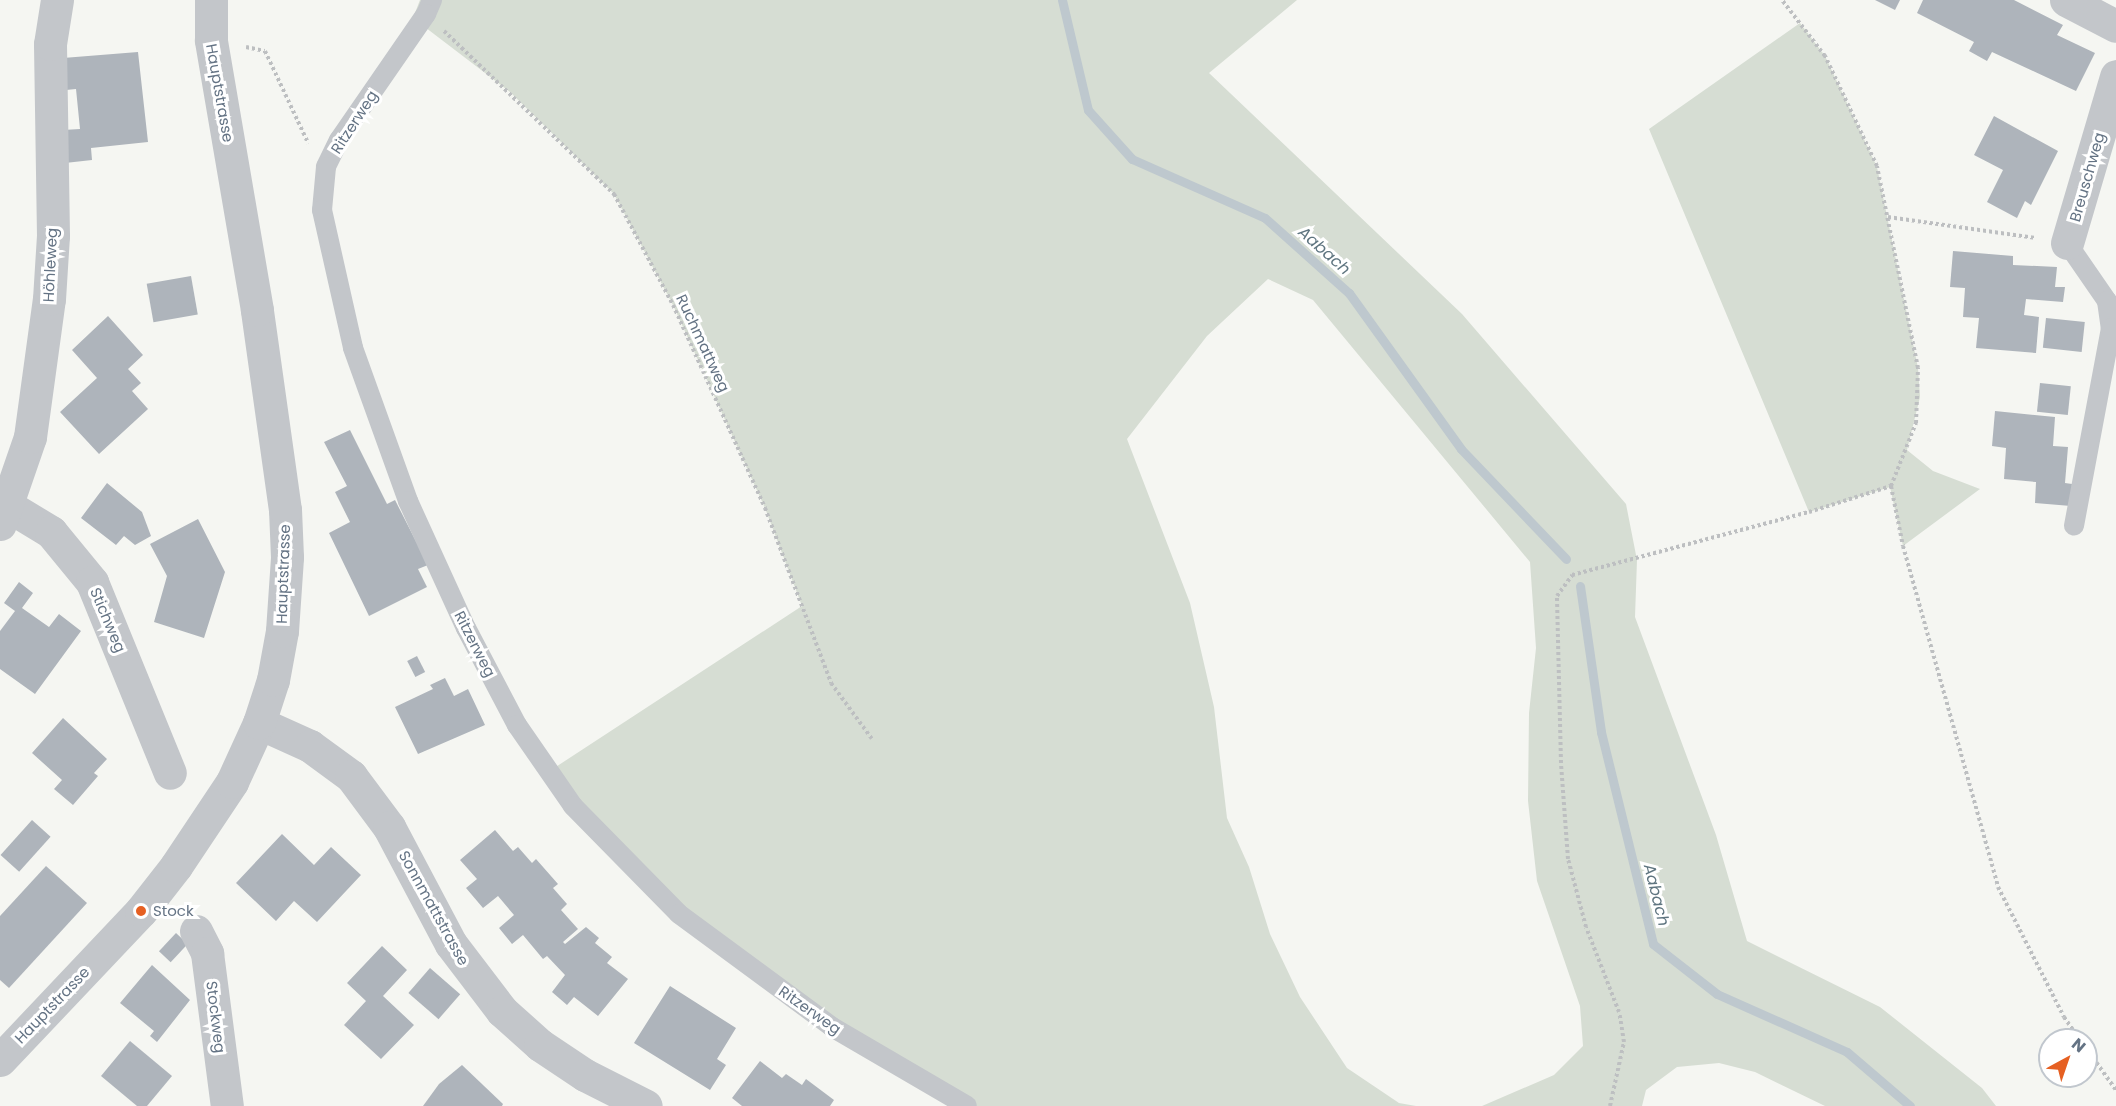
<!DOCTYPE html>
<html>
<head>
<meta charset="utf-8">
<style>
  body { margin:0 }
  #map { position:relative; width:2116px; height:1106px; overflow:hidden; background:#f5f6f2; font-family:Poppins,sans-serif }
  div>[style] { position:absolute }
  .green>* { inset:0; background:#d6ddd3 }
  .stream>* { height:9px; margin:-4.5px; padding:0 4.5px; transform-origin:4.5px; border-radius:4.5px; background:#bec8ce }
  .building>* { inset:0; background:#aeb4bb; transform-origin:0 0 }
  .path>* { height:4px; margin-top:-2px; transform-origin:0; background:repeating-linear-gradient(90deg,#bdbfc1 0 3px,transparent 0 6px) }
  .service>* { height:20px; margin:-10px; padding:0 10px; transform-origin:10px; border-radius:10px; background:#c3c6ca }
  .minor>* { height:33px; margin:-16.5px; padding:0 16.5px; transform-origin:16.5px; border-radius:16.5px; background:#c3c6ca }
  .tertiary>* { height:33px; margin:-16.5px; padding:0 16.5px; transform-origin:16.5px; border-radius:16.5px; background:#c3c6ca }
  .dots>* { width:16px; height:16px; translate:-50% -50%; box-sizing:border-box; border:3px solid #fff; border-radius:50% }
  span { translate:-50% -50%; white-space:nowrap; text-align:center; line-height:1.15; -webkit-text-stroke:6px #fff; paint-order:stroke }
  .street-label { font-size:15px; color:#647384 }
  .poi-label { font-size:15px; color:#647384 }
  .left { translate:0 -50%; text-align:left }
  .water-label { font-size:16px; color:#5f7580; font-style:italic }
  .north { position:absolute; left:2038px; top:1028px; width:60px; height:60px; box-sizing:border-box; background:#fff; border:2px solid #c1c7ce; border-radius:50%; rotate:40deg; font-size:16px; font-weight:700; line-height:24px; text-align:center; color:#647384 }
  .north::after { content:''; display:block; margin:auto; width:21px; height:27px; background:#e66022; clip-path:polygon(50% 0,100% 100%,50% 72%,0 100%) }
</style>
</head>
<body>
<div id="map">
  <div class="green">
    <div style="clip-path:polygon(420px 0,1297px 0,1209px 73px,1462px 314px,1626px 504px,1637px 560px,1635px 617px,1716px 835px,1747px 941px,1880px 1007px,1982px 1088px,1996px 1106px,1825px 1106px,1755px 1072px,1719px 1063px,1677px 1067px,1646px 1090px,1642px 1106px,1482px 1106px,1554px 1075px,1583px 1046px,1580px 1006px,1537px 881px,1528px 801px,1529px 713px,1536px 648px,1530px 562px,1313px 300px,1268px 279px,1207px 336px,1127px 439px,1190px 603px,1214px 707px,1227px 818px,1249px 867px,1270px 934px,1300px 997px,1347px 1068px,1399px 1103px,1416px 1106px,957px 1106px,675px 916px,545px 774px,802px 606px,765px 508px,673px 305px,614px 194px,510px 92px,413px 18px)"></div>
    <div style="clip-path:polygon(1800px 23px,1825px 56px,1877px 167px,1918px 368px,1920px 397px,1907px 450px,1933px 471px,1980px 489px,1903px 546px,1890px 487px,1809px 512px,1649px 129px)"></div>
  </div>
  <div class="stream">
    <div style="left:1062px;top:0;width:113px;rotate:76.7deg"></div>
    <div style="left:1088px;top:110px;width:66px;rotate:48.1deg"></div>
    <div style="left:1132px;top:159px;width:145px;rotate:23.9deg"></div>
    <div style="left:1265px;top:218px;width:113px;rotate:41.8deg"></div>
    <div style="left:1349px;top:293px;width:192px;rotate:54.3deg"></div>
    <div style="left:1461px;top:449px;width:152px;rotate:46.3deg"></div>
    <div style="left:1580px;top:586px;width:148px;rotate:81.8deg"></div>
    <div style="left:1601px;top:732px;width:218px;rotate:76.2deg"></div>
    <div style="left:1653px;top:944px;width:81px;rotate:38deg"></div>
    <div style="left:1717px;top:994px;width:142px;rotate:24deg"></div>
    <div style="left:1847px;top:1052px;width:83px;rotate:40.6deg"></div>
  </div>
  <div class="building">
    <div style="clip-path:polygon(1875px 0,1900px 0,1895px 10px)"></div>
    <div style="clip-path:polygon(1923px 0,2014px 0,2063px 25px,2057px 35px,2095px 53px,2076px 91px,1992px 52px,1987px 61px,1969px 51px,1974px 42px,1917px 13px)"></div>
    <div style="clip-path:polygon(138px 52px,148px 142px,91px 148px,92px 160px,65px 163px,63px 130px,80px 129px,76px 89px,66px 90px,63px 58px)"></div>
    <div style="clip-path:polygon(1994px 116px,2058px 151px,2031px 205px,2025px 201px,2017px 218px,1987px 202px,2003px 170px,1974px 155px)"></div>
    <div style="clip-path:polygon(1953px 251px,2013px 256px,2013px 265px,2057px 267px,2055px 287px,2065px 287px,2063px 302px,2026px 299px,2024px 315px,2039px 317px,2036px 353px,1976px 348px,1979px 318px,1963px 317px,1965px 288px,1950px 287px)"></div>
    <div style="left:191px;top:276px;width:39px;height:45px;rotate:80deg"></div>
    <div style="clip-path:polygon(108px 316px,143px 355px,128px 369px,141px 383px,132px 391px,148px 409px,99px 454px,60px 412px,97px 378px,72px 350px)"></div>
    <div style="left:2046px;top:318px;width:39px;height:30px;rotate:6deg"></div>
    <div style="left:2040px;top:383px;width:31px;height:29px;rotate:6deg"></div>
    <div style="clip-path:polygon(1995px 411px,2055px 417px,2053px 446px,2068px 447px,2065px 483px,2072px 484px,2071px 506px,2035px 503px,2036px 482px,2004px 479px,2006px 448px,1992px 446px)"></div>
    <div style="clip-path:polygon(350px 430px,387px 504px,395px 500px,428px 565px,418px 569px,427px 587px,369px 616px,329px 533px,350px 522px,335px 492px,347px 486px,324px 442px)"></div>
    <div style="clip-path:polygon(107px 483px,142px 512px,151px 536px,135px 545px,124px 536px,116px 545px,81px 518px)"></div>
    <div style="clip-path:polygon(198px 519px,225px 572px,204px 638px,154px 622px,167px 576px,150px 544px)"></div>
    <div style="clip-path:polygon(19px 582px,33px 593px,22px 608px,49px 627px,59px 614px,81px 631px,35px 694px,0 669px,0 631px,15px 611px,4px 603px)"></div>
    <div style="left:417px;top:656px;width:18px;height:11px;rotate:63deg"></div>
    <div style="clip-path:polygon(445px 678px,454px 696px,468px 689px,485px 725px,418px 754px,395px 707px,433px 689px,430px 685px)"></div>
    <div style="clip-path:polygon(63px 718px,107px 759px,94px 773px,98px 776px,73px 805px,54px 789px,62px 780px,32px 753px)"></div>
    <div style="left:32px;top:820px;width:25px;height:47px;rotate:42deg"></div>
    <div style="clip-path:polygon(495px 830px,513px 851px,518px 847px,532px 863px,536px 859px,558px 884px,553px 888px,567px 904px,561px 910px,578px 929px,563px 942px,565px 944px,586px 927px,599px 938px,595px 943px,612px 957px,607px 963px,628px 979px,598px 1016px,574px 997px,567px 1005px,552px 992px,565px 975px,547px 956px,543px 959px,523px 935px,512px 944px,499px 928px,514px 915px,498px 896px,483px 908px,466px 888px,477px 879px,460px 860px)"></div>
    <div style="clip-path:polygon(282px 834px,314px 865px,331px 847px,361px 875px,317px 922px,294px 901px,276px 921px,236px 883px)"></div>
    <div style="clip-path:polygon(46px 866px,87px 903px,9px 988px,0 980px,0 916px)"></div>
    <div style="left:176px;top:933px;width:16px;height:25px;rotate:43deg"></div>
    <div style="clip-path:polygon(382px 946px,407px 970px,383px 996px,414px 1025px,381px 1059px,344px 1025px,366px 1001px,347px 983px)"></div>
    <div style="clip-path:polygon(152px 965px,190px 1000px,157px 1042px,150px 1036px,154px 1031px,120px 1003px)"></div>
    <div style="left:430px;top:968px;width:40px;height:33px;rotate:41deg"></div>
    <div style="clip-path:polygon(670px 986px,736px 1028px,717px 1059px,726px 1065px,710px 1090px,634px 1043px)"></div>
    <div style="clip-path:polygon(130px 1041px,172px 1076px,147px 1106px,137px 1106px,101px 1076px)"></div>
    <div style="clip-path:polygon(760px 1061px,782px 1078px,786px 1074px,802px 1085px,806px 1079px,834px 1100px,830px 1106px,742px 1106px,732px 1098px)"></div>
    <div style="clip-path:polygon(462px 1065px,503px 1104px,502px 1106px,423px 1106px,439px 1084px)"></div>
  </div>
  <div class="path">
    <div style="left:444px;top:31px;width:236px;rotate:43.8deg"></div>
    <div style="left:614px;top:194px;width:126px;rotate:62deg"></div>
    <div style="left:673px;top:305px;width:223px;rotate:65.6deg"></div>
    <div style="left:765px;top:508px;width:187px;rotate:69.3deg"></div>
    <div style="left:831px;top:683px;width:69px;rotate:53.8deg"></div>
    <div style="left:246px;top:47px;width:19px;rotate:12deg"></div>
    <div style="left:265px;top:51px;width:102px;rotate:64.9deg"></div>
    <div style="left:1888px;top:217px;width:148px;rotate:8.1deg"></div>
    <div style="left:1891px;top:486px;width:61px;rotate:78.7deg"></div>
    <div style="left:1903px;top:546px;width:354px;rotate:74.4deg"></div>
    <div style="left:1998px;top:887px;width:146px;rotate:63.1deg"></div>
    <div style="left:2064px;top:1017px;width:28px;rotate:55deg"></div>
    <div style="left:2086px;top:1048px;width:52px;rotate:54.5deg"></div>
    <div style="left:1610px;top:1106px;width:66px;rotate:-77.7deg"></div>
    <div style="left:1624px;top:1042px;width:30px;rotate:-99deg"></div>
    <div style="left:1619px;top:1012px;width:91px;rotate:-111.2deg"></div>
    <div style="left:1586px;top:927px;width:70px;rotate:-104.8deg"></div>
    <div style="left:1568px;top:859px;width:96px;rotate:-94.2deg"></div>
    <div style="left:1561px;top:763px;width:167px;rotate:-91.4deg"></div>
    <div style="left:1557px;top:596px;width:26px;rotate:-54deg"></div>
    <div style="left:1572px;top:575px;width:245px;rotate:-14.9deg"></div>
    <div style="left:1809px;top:512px;width:86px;rotate:-17.6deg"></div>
    <div style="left:1891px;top:486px;width:68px;rotate:-68.4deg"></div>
    <div style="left:1916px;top:423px;width:55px;rotate:-87.9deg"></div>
    <div style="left:1918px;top:368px;width:206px;rotate:-101.5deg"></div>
    <div style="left:1877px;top:166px;width:122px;rotate:-115.3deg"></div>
    <div style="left:1825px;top:56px;width:71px;rotate:-127.5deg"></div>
  </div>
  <div class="service">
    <div style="left:432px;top:0;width:15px;rotate:113deg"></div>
    <div style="left:426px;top:14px;width:153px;rotate:124.6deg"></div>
    <div style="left:339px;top:140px;width:30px;rotate:116deg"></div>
    <div style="left:326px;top:167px;width:43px;rotate:95.3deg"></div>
    <div style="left:322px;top:210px;width:141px;rotate:77.3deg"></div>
    <div style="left:353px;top:348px;width:163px;rotate:70.2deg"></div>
    <div style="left:408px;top:501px;width:140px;rotate:65.5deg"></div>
    <div style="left:466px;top:628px;width:110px;rotate:62.3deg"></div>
    <div style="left:517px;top:725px;width:98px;rotate:55.3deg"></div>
    <div style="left:573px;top:806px;width:151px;rotate:45.5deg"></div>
    <div style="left:679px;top:914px;width:190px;rotate:36.4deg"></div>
    <div style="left:832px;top:1027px;width:156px;rotate:30.3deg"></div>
    <div style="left:2067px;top:243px;width:70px;rotate:55.4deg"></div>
    <div style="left:2107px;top:301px;width:27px;rotate:82deg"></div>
    <div style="left:2111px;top:328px;width:201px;rotate:100.6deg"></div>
  </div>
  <div class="minor">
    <div style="left:2066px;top:0;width:56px;rotate:27.5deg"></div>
    <div style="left:2067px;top:243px;width:174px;rotate:-73.6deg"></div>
    <div style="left:0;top:501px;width:60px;rotate:31.3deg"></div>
    <div style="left:51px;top:532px;width:65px;rotate:50.6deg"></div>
    <div style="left:92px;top:582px;width:206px;rotate:67.8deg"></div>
    <div style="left:0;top:524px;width:92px;rotate:-71deg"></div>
    <div style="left:30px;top:437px;width:139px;rotate:-82.2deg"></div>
    <div style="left:49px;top:299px;width:63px;rotate:-86.4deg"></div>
    <div style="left:53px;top:236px;width:192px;rotate:-90.9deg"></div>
    <div style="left:50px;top:44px;width:45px;rotate:-81deg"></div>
    <div style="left:259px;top:723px;width:56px;rotate:24.3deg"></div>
    <div style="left:310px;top:746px;width:51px;rotate:36.2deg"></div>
    <div style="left:351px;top:776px;width:64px;rotate:53.3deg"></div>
    <div style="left:389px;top:827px;width:132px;rotate:62.1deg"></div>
    <div style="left:451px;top:944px;width:84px;rotate:52.7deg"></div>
    <div style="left:502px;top:1011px;width:51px;rotate:41.8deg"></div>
    <div style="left:540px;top:1045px;width:54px;rotate:33.7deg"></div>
    <div style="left:585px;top:1075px;width:68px;rotate:26.9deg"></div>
    <div style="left:196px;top:931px;width:25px;rotate:63deg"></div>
    <div style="left:207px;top:953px;width:154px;rotate:82.6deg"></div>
  </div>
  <div class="tertiary">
    <div style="left:0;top:1060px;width:205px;rotate:-46.6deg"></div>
    <div style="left:141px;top:911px;width:57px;rotate:-52.1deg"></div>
    <div style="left:176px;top:866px;width:101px;rotate:-56.3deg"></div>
    <div style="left:232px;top:782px;width:65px;rotate:-65.4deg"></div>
    <div style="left:259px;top:723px;width:45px;rotate:-72deg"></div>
    <div style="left:273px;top:680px;width:50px;rotate:-79.6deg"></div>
    <div style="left:282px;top:631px;width:74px;rotate:-86.1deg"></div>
    <div style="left:287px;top:557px;width:47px;rotate:-92.4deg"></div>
    <div style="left:285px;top:510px;width:202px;rotate:-98deg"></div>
    <div style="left:257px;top:310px;width:274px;rotate:-99.7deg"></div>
    <div style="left:211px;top:40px;width:40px;rotate:-90deg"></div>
  </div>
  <div class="dots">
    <div style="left:141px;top:911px;background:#e66022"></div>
  </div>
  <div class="street-label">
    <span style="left:220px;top:93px;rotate:80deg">Hauptstrasse</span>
    <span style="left:354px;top:122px;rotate:-57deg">Ritzerweg</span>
    <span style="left:2087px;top:177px;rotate:-74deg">Breuschweg</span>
    <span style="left:50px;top:265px;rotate:-87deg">Höhleweg</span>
    <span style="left:703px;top:343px;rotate:65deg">Ruchmattweg</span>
    <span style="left:283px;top:574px;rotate:-88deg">Hauptstrasse</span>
    <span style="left:108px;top:620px;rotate:67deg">Stichweg</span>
    <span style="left:475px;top:644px;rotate:63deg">Ritzerweg</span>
    <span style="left:434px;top:908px;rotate:61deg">Sonnmattstrasse</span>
    <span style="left:52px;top:1005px;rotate:-46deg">Hauptstrasse</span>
    <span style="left:810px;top:1010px;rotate:35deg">Ritzerweg</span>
    <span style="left:216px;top:1017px;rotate:83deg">Stockweg</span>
  </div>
  <div class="poi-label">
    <span class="left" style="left:153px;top:911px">Stock</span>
  </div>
  <div class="water-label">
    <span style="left:1324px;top:251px;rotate:42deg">Aabach</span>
    <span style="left:1656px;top:895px;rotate:76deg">Aabach</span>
  </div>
  <div class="north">N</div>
</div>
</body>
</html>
